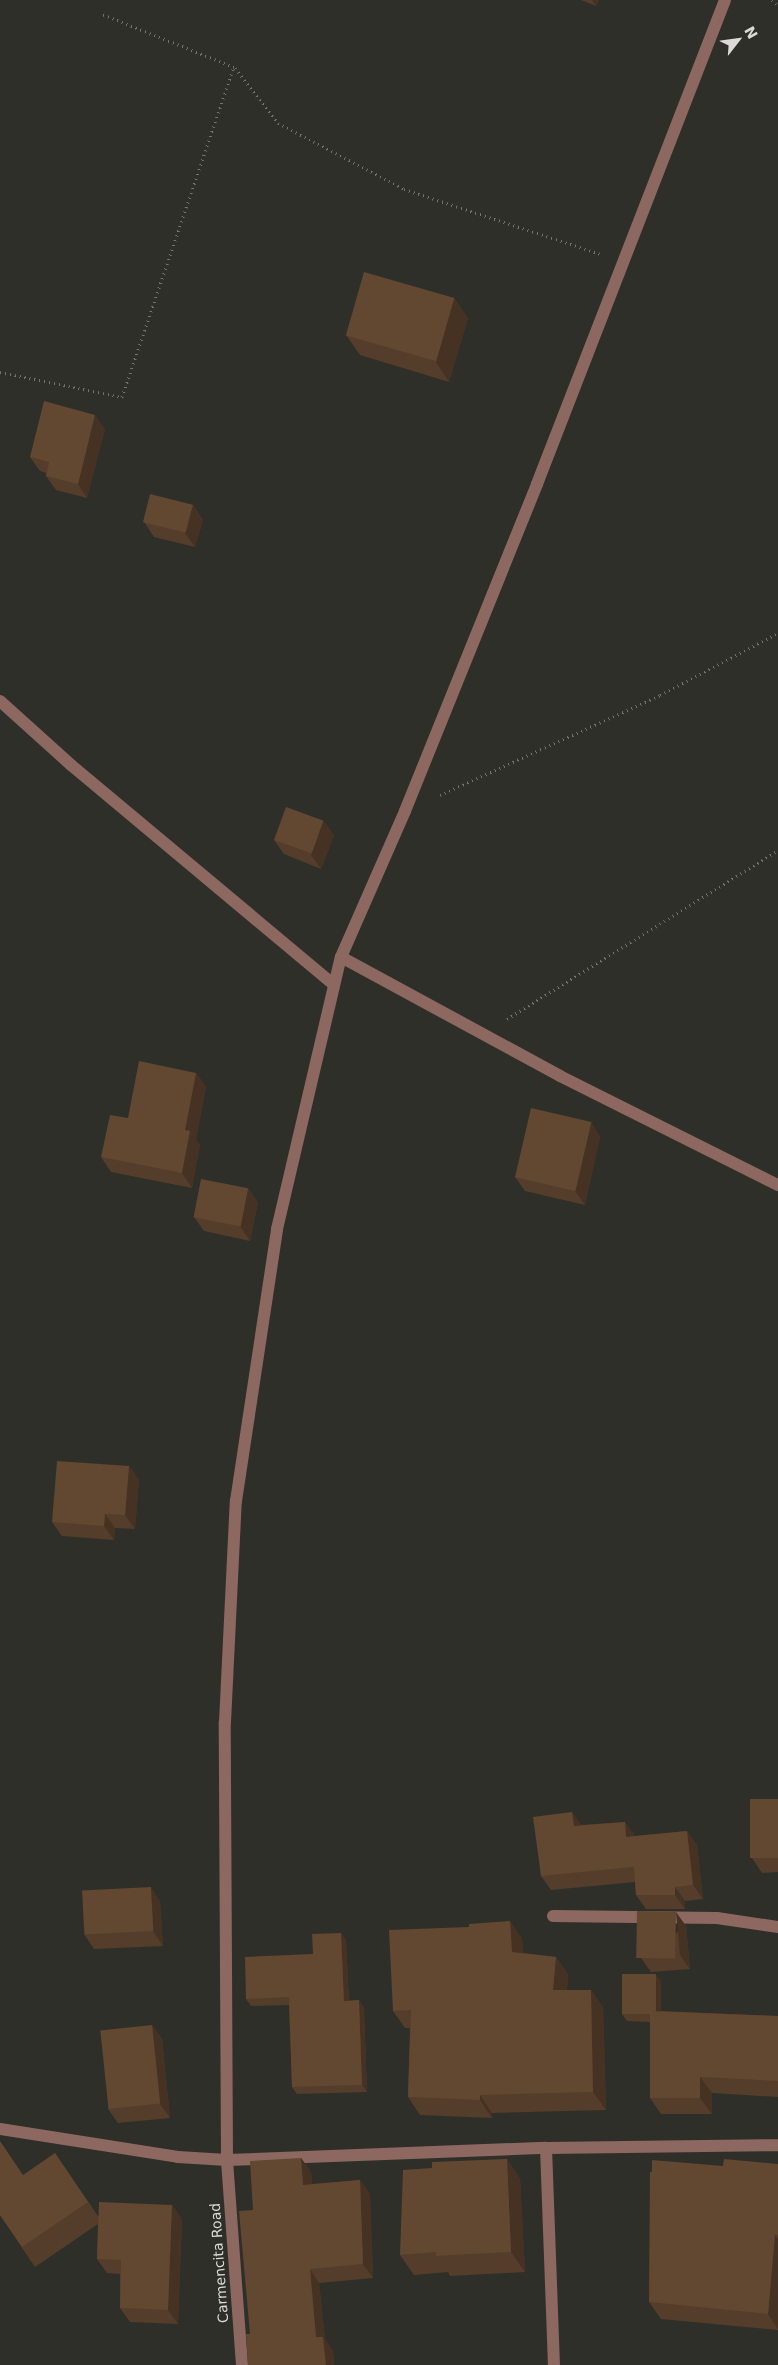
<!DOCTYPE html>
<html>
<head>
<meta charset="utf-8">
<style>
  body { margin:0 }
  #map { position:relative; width:778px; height:2365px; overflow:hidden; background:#2f2f2a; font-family:"DejaVu Sans",sans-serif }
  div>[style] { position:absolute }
  .path>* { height:3px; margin-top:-1.5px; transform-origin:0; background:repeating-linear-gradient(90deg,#747470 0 1px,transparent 0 5px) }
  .minor>* { height:12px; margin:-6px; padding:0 6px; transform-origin:6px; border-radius:6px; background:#8d6860 }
  .wall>* { inset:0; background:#543d2a }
  .shaded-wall>* { inset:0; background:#453222 }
  .building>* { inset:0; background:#624731; transform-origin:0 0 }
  span { translate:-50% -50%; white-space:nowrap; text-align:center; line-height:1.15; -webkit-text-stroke:4px #2f2f2a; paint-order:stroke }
  .street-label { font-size:14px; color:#dbdad7 }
  .north { position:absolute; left:713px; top:15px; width:50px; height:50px; -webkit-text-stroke:4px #2f2f2a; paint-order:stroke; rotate:60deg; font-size:14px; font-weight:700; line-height:20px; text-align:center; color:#dbdad7 }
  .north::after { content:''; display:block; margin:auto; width:18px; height:22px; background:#dbdad7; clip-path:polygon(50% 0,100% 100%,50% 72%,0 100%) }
</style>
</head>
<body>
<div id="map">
  <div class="path">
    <div style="left:772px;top:0;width:8px;rotate:45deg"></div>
    <div style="left:235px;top:68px;width:70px;rotate:52deg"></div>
    <div style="left:278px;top:123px;width:142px;rotate:27.6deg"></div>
    <div style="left:404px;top:189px;width:206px;rotate:18.3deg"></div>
    <div style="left:0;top:372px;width:125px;rotate:11.6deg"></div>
    <div style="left:122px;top:397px;width:348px;rotate:-71.3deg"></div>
    <div style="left:234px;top:67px;width:142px;rotate:-158.1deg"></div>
    <div style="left:440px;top:795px;width:242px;rotate:-24.4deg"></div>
    <div style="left:660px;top:695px;width:133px;rotate:-27.7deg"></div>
    <div style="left:507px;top:1019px;width:319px;rotate:-31.9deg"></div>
  </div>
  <div class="minor">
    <div style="left:0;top:701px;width:96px;rotate:42deg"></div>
    <div style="left:71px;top:765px;width:343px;rotate:39.9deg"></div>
    <div style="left:341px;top:957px;width:249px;rotate:28.5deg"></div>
    <div style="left:560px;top:1076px;width:244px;rotate:26.6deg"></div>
    <div style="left:553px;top:1916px;width:164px;rotate:0.7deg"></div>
    <div style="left:717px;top:1918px;width:62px;rotate:8.4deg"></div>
    <div style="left:0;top:2129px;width:180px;rotate:8.9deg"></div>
    <div style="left:178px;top:2157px;width:49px;rotate:3.5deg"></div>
    <div style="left:227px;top:2160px;width:319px;rotate:-2.2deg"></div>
    <div style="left:546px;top:2148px;width:232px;rotate:-0.7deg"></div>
    <div style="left:546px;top:2148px;width:217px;rotate:87.9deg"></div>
    <div style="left:242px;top:2365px;width:206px;rotate:-94.2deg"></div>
    <div style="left:227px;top:2160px;width:438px;rotate:-90.3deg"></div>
    <div style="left:225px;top:1722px;width:221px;rotate:-87.2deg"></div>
    <div style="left:236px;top:1501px;width:275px;rotate:-81.4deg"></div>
    <div style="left:277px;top:1229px;width:279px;rotate:-76.8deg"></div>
    <div style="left:341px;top:957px;width:159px;rotate:-66.3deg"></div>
    <div style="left:405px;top:811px;width:353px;rotate:-68deg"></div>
    <div style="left:537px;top:484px;width:519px;rotate:-68.77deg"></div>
  </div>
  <div class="wall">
    <div style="clip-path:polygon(581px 0,599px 0,596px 6px)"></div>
    <div style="clip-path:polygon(454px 298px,468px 318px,449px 382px,360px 355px,346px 335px)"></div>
    <div style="clip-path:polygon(105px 429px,87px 498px,56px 490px,46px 476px,46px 473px,40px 471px,30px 457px)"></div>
    <div style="clip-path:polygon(193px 505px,203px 520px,195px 547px,154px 537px,144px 522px)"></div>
    <div style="clip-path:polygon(334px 835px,321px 869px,284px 854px,274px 840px)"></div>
    <div style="clip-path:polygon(196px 1073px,206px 1087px,196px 1139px,200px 1145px,192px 1188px,111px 1172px,101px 1157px,128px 1118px)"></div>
    <div style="clip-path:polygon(591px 1122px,600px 1137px,585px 1205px,525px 1191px,515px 1177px)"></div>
    <div style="clip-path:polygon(248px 1188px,258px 1202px,250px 1241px,204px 1231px,194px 1217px)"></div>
    <div style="clip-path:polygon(129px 1466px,139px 1480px,135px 1529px,115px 1528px,114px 1540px,62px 1536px,52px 1522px)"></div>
    <div style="clip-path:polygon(778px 1799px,778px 1872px,762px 1873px,752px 1858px)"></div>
    <div style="clip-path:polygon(572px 1812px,581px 1825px,625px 1822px,635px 1836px,687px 1831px,697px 1845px,703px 1899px,685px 1901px,685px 1909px,646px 1909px,636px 1895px,635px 1882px,551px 1890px,541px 1876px)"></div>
    <div style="clip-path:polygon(160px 1901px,163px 1946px,94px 1949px,84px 1934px)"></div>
    <div style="clip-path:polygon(510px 1921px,522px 1939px,523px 1953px,556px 1957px,568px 1974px,567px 1990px,591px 1990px,603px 2007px,606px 2110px,492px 2113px,492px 2118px,420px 2115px,408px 2097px,410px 2028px,405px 2028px,393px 2011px,469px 1927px)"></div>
    <div style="clip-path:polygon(686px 1926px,690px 1969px,651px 1972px,641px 1958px)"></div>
    <div style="clip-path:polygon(341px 1933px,346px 1940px,349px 2001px,359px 2000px,364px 2008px,367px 2092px,297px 2094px,292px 2087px,289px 2005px,251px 2006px,246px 1999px,313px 1954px)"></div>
    <div style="clip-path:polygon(661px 1981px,661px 2011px,778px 2016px,778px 2097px,712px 2093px,712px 2114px,661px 2114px,650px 2098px,650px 2022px,627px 2021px,622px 2014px)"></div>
    <div style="clip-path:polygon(152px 2025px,162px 2039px,170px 2118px,118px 2123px,108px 2109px)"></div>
    <div style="clip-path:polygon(55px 2153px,98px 2216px,172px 2205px,182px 2219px,178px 2324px,130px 2322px,120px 2308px,120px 2274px,107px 2273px,97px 2259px,98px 2224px,35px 2267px,0 2215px)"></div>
    <div style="clip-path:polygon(301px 2158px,311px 2172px,312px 2184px,360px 2180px,370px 2194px,373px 2278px,319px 2283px,325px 2339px,333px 2351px,334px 2365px,248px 2365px,250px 2334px)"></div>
    <div style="clip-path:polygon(507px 2159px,520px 2179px,525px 2272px,450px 2276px,448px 2272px,414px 2275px,400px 2255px,432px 2168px)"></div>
    <div style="clip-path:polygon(778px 2164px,778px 2330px,661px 2319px,649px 2302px,723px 2166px)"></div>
  </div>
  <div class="shaded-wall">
    <div style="clip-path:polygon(592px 0,599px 0,596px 6px)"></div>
    <div style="clip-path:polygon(454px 298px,468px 318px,449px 382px,436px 362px)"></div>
    <div style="clip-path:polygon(95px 415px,105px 429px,87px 498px,78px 484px)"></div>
    <div style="clip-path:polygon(193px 505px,203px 520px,195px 547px,185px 533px)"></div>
    <div style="clip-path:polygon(324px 821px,334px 835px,321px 869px,311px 855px)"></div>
    <div style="clip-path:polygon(196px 1073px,206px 1087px,196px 1139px,200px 1145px,192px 1188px,182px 1173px,185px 1130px)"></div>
    <div style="clip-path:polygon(591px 1122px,600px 1137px,585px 1205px,575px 1191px)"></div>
    <div style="clip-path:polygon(248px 1188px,258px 1202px,250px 1241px,240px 1226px)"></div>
    <div style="clip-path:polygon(129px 1466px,139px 1480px,135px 1529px,125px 1515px)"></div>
    <div style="clip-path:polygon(105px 1514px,115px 1528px,114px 1540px,104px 1526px)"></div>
    <div style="clip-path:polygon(572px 1812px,582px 1826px,574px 1826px)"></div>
    <div style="clip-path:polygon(625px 1822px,635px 1836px,626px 1837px)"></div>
    <div style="clip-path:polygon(687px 1831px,697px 1845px,703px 1899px,693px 1885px)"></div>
    <div style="clip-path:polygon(151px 1887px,160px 1901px,163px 1946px,153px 1931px)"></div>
    <div style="clip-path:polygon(675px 1887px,685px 1901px,685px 1909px,675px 1895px)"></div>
    <div style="clip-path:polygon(676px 1912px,686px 1926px,690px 1969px,680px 1955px)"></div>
    <div style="clip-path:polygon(510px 1921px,522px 1939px,524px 1970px,512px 1952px)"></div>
    <div style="clip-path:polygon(341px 1933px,346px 1940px,349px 2008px,344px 2001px)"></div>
    <div style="clip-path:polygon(556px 1957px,568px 1974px,565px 2008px,553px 1990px)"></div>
    <div style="clip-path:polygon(656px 1974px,661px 1981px,661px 2022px,656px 2014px)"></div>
    <div style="clip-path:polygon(591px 1990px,603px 2007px,606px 2110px,593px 2092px)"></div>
    <div style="clip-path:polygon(359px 2000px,364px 2008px,367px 2092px,362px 2085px)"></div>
    <div style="clip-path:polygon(152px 2025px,162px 2039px,170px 2118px,160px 2104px)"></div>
    <div style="clip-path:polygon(700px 2077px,712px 2093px,712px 2114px,700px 2098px)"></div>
    <div style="clip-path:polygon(480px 2095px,492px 2113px,492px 2118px,480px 2100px)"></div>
    <div style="clip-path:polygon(301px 2158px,311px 2172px,313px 2199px,303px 2185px)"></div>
    <div style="clip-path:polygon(507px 2159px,520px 2179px,525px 2272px,511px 2252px)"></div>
    <div style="clip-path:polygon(360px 2180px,370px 2194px,373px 2278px,363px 2264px)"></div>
    <div style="clip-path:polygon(172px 2205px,182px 2219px,178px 2324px,168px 2310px)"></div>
    <div style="clip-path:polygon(775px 2235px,778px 2239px,778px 2329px,768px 2314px)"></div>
    <div style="clip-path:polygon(310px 2269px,319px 2283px,325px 2339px,333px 2351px,334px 2365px,326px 2365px,316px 2337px)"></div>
  </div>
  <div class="building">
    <div style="left:364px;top:272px;width:94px;height:66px;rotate:16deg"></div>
    <div style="clip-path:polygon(44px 401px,95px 415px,78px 484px,46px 476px,49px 462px,30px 457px)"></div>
    <div style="left:150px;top:494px;width:44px;height:29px;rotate:14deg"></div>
    <div style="left:286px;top:807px;width:40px;height:35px;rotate:20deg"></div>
    <div style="clip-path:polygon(139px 1061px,196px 1073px,185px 1130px,190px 1131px,182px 1173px,101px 1157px,110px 1115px,128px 1118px)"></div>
    <div style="left:531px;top:1108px;width:62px;height:71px;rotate:13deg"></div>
    <div style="left:201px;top:1179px;width:48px;height:39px;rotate:11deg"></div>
    <div style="clip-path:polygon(57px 1461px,129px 1466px,125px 1515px,105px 1514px,104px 1526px,52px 1522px)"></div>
    <div style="left:778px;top:1799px;width:59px;height:28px;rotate:90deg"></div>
    <div style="clip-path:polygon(572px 1812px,574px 1826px,625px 1822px,626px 1837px,687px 1831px,693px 1885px,675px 1887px,675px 1895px,636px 1895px,634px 1867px,541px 1876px,533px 1817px)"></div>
    <div style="left:151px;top:1887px;width:44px;height:69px;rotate:87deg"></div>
    <div style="left:637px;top:1911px;width:39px;height:47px;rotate:1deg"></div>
    <div style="clip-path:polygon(510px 1921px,512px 1952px,556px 1957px,553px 1990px,591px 1990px,593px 2092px,480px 2095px,480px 2100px,408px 2097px,411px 2010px,393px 2011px,389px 1930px,469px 1927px,469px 1924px)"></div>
    <div style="clip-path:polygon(341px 1933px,344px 2001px,359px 2000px,362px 2085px,292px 2087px,289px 1997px,246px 1999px,245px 1957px,313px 1954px,312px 1934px)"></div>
    <div style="clip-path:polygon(622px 1974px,656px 1974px,656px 2011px,650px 2011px,650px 2014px,622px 2014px)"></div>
    <div style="clip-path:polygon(650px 2011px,778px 2016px,778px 2081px,700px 2077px,700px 2098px,650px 2098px)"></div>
    <div style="left:152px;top:2025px;width:79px;height:52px;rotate:84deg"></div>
    <div style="clip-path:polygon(0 2141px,23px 2175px,55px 2153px,88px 2202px,22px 2247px,0 2215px)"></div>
    <div style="clip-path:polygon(301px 2158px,303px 2185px,360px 2180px,363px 2264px,310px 2269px,316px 2337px,323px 2337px,326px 2365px,248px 2365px,246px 2334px,250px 2334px,239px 2211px,253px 2210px,250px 2161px)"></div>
    <div style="clip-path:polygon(507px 2159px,511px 2252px,436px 2256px,436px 2252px,400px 2255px,403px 2170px,432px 2168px,432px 2162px)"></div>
    <div style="clip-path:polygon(724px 2159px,778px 2164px,778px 2235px,775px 2235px,768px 2314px,649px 2302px,650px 2172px,652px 2172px,652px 2160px,723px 2166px)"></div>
    <div style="clip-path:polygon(99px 2202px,172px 2205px,168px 2310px,120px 2308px,121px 2260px,97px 2259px)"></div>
  </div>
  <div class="street-label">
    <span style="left:219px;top:2263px;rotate:-94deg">Carmencita Road</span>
  </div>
  <div class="north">N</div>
</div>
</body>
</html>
